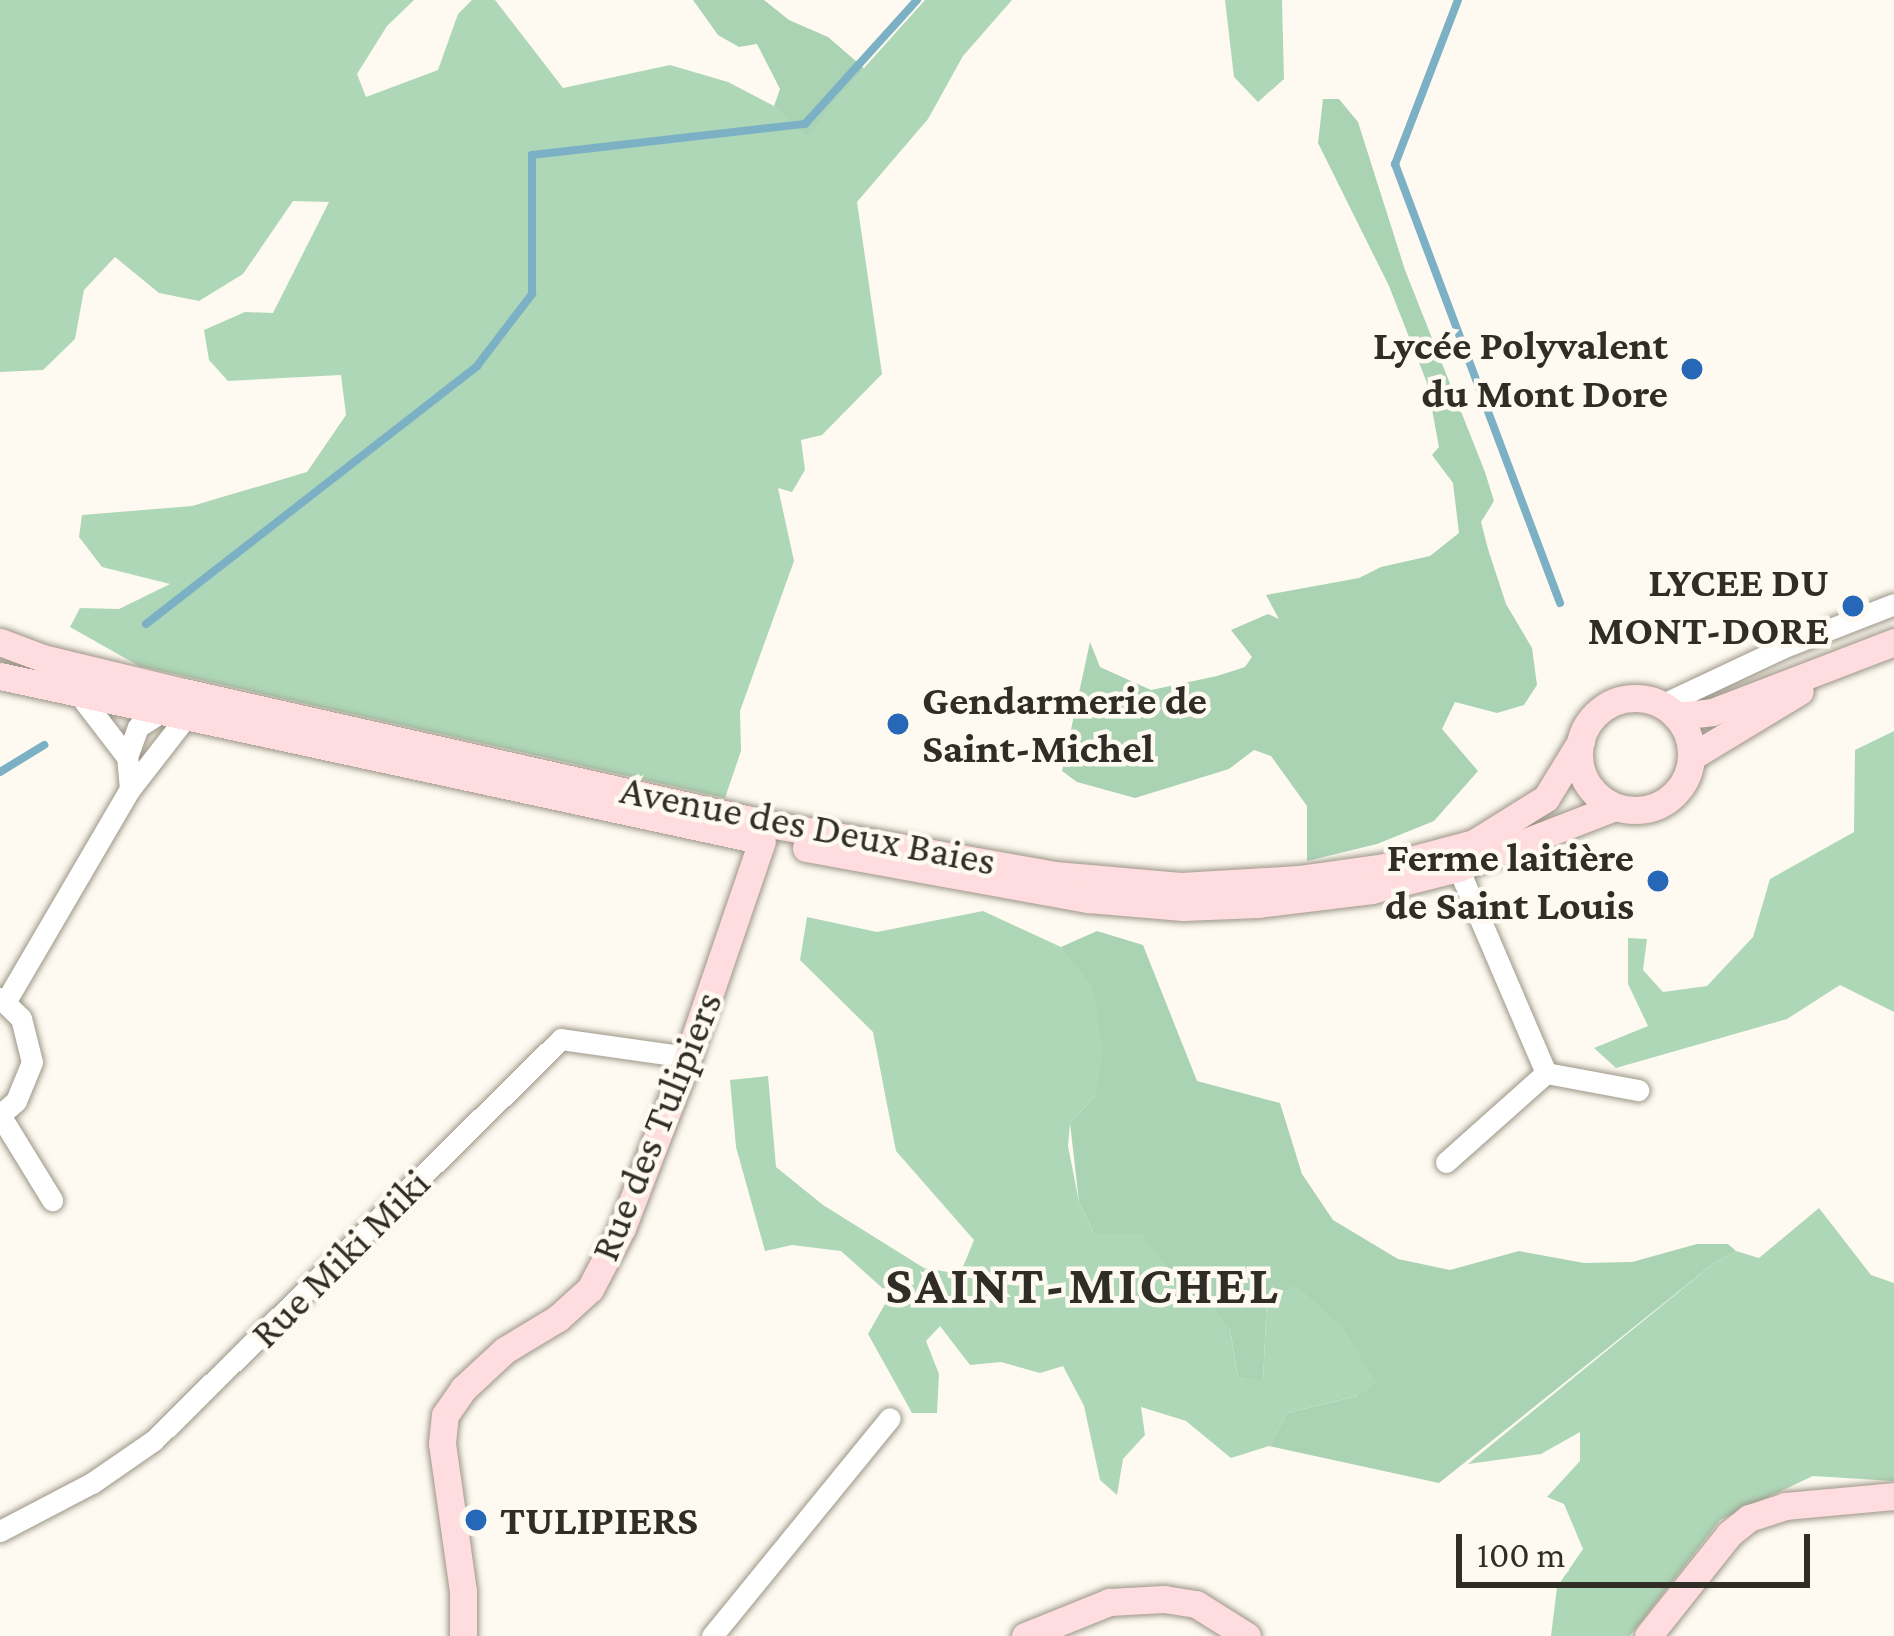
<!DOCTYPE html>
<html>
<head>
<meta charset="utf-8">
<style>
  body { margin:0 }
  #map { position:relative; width:1894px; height:1636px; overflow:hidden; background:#fefaf1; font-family:"Crimson Pro",serif }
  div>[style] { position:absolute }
  .green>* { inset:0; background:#aad3b4 }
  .forest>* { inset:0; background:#aed7b7 }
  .stream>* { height:8px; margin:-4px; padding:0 4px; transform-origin:4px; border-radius:4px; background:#7cb1c5 }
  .roads { filter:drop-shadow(0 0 3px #9c9687) drop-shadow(0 0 3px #9c9687) }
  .street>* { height:21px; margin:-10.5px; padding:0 10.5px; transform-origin:10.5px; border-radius:10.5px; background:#fff }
  .secondary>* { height:27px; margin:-13.5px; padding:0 13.5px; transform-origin:13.5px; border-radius:13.5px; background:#fedcdf }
  .secondary>.ring { margin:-13.5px; padding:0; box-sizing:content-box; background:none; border:27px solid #fedcdf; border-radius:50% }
  .dots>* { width:33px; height:33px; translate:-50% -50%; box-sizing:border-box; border:6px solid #fefaf1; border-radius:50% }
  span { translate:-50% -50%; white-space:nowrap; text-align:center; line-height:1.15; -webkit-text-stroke:9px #fefaf1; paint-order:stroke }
  .poi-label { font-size:42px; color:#302d27; font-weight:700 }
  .right { translate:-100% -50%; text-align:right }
  .left { translate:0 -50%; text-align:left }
  .street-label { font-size:42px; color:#302d27 }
  .district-label { font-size:54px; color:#302d27; font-weight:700; letter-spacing:3px }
  .scale { position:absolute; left:1456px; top:1534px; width:354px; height:54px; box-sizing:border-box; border:6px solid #302d27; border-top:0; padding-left:15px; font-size:36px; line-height:42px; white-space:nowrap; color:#302d27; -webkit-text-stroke:9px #fefaf1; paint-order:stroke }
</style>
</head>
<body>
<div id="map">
  <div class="green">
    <div style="clip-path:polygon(693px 0,764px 0,789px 20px,828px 37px,864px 68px,809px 139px,774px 106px,780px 89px,757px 44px,739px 47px,718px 35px)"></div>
    <div style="clip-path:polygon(1323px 99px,1339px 99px,1358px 122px,1405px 270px,1485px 472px,1494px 501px,1481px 522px,1488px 549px,1506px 604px,1532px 648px,1537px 685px,1524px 705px,1497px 713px,1455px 702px,1442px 729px,1478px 771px,1434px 821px,1377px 844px,1307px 861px,1307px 806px,1271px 756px,1254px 750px,1229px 769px,1135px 798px,1077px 782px,1062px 771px,1090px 642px,1100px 667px,1151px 690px,1217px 676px,1245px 667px,1252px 657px,1231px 630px,1268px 614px,1279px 619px,1266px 595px,1359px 578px,1381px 567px,1430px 556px,1459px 533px,1453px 483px,1432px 455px,1439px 447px,1427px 383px,1389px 286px,1318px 143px)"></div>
    <div style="clip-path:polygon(1097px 931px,1143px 945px,1197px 1081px,1280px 1103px,1302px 1174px,1333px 1220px,1398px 1259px,1450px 1270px,1519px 1251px,1584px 1263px,1632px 1262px,1697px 1244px,1728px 1244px,1736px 1251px,1714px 1263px,1439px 1483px,1269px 1446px,1287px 1413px,1358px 1396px,1267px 1297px,1263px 1381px,1238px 1378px,1230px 1329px,1094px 1234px,1079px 1202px,1070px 1123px,1096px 1095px,1061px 947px)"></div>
  </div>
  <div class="forest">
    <div style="clip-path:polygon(0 0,414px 0,387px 26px,357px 74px,366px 97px,438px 70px,458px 14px,472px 0,495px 0,563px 88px,670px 65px,728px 82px,774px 106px,809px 138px,829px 107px,925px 0,1012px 0,963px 56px,928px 119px,857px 202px,882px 374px,822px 435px,801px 440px,805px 470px,792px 492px,778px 488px,794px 561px,740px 711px,741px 751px,725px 798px,139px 666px,70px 627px,80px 608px,119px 609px,170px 584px,102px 567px,79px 537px,82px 515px,192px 506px,307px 472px,346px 415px,341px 375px,228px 381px,209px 360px,204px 330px,245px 312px,273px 313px,329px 202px,293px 201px,243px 274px,199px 301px,159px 293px,115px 257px,84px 290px,75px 339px,43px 370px,0 372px)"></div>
    <div style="clip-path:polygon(1225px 0,1282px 0,1284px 79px,1258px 102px,1234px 77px)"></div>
    <div style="clip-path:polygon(1894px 731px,1894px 1012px,1840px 985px,1787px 1019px,1616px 1068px,1594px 1048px,1648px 1026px,1628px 984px,1628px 938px,1647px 939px,1643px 970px,1663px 992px,1707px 986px,1753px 937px,1770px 879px,1854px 832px,1855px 750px)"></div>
    <div style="clip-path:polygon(983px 911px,1061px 947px,1093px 987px,1103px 1051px,1096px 1095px,1070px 1123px,1068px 1146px,1079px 1202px,1094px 1234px,1142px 1234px,1166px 1266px,1166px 1285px,1201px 1289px,1230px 1329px,1238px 1378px,1263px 1380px,1267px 1297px,1296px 1285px,1343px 1328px,1377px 1383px,1358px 1396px,1287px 1413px,1269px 1446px,1231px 1458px,1186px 1421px,1141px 1407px,1145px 1435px,1123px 1459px,1117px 1495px,1100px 1480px,1084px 1406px,1063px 1366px,1040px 1373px,1001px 1362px,970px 1365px,940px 1326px,926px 1341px,939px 1374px,937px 1413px,912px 1413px,868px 1334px,890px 1295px,841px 1251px,792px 1245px,765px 1251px,736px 1147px,730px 1080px,768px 1076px,776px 1167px,823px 1205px,924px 1268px,960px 1274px,974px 1240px,896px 1151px,873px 1032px,800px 960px,807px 917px,877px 932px)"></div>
    <div style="clip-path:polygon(1819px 1208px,1871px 1275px,1894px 1283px,1894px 1481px,1813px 1476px,1720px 1520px,1630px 1636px,1551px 1636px,1557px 1587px,1583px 1549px,1564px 1504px,1547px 1497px,1580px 1461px,1580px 1432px,1541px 1454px,1468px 1464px,1714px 1263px,1736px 1251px,1759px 1258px)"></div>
  </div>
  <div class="stream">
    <div style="left:1458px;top:0;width:176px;rotate:111deg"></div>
    <div style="left:1395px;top:164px;width:469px;rotate:69.4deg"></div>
    <div style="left:146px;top:624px;width:420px;rotate:-37.9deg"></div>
    <div style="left:477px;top:366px;width:91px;rotate:-52.6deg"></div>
    <div style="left:532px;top:294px;width:139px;rotate:-90deg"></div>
    <div style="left:532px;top:155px;width:275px;rotate:-6.5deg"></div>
    <div style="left:805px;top:124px;width:167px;rotate:-47.9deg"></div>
    <div style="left:0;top:772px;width:52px;rotate:-31.5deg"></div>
  </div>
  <div class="roads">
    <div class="street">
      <div style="left:81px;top:697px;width:76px;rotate:52.5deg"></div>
      <div style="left:1661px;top:705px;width:134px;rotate:-25.2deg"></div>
      <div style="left:1782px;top:648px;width:120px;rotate:-21.4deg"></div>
      <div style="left:130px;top:789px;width:32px;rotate:-95deg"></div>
      <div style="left:127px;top:757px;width:32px;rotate:-70deg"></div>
      <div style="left:138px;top:727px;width:37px;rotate:-33deg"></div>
      <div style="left:0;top:998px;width:29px;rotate:44deg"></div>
      <div style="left:21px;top:1018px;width:45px;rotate:76deg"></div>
      <div style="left:32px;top:1062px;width:42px;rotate:112.3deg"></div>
      <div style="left:16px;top:1101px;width:21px;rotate:139deg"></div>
      <div style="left:6px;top:1001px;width:246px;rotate:-59.7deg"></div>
      <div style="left:130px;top:789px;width:91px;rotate:-52.1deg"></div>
      <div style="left:1546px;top:1073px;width:94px;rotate:10.5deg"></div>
      <div style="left:0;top:1115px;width:100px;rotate:58.5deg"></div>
      <div style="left:1446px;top:1162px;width:134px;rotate:-41.7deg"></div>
      <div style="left:1546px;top:1073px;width:223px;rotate:-113.2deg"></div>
      <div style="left:0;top:1531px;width:104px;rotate:-27.6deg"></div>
      <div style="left:92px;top:1483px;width:75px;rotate:-34.7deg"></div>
      <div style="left:154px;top:1440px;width:571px;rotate:-44.57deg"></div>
      <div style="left:561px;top:1039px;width:128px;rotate:8.1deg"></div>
      <div style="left:712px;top:1636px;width:281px;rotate:-50.8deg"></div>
    </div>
    <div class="secondary">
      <div style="left:0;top:642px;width:46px;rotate:20.4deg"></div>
      <div style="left:43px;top:658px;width:145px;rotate:13.6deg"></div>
      <div style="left:184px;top:692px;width:600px;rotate:12.72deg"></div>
      <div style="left:769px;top:824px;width:291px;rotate:10.1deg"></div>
      <div style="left:1055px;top:875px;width:126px;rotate:5deg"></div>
      <div style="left:1181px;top:886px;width:117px;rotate:-3.4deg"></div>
      <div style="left:1298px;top:879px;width:87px;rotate:-7.9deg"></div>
      <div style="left:1384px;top:867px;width:93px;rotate:-14.9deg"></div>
      <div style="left:1474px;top:843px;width:85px;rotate:-32deg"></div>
      <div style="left:1546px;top:798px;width:67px;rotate:-58.4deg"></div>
      <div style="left:0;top:676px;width:767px;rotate:12.19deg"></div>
      <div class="ring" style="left:1579px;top:698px;width:85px;height:85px"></div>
      <div style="left:1676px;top:716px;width:36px;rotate:-6deg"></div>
      <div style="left:1712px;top:712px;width:195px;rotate:-21deg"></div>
      <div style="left:1691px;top:757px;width:127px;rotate:-31.2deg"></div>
      <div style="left:806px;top:848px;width:287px;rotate:10.3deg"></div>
      <div style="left:1088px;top:899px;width:95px;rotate:4.8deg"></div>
      <div style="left:1183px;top:907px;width:75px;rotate:-2.3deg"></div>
      <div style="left:1258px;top:904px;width:115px;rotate:-7deg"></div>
      <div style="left:1372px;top:890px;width:89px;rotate:-14.3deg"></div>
      <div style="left:1458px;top:868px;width:168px;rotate:-21.2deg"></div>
      <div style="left:463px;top:1636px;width:45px;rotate:-90deg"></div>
      <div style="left:463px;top:1591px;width:149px;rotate:-98.1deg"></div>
      <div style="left:442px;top:1443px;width:28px;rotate:-84deg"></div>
      <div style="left:445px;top:1415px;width:32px;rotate:-55deg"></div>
      <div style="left:463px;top:1389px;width:57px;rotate:-42.9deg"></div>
      <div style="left:505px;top:1350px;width:62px;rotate:-31.1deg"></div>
      <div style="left:558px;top:1318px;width:43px;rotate:-42.2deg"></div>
      <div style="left:590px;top:1289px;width:69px;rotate:-62.3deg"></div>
      <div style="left:622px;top:1228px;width:183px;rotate:-68.9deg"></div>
      <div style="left:688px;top:1057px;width:228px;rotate:-71.1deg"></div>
      <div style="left:1025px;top:1636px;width:91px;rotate:-22deg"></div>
      <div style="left:1109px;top:1602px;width:55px;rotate:-3.1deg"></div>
      <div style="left:1164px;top:1599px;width:32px;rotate:9deg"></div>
      <div style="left:1196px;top:1604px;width:60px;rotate:32.1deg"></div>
      <div style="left:1648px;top:1636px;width:130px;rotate:-51.5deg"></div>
      <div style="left:1729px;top:1534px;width:26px;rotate:-39deg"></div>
      <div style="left:1749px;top:1518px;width:38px;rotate:-18deg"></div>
      <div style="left:1785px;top:1506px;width:109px;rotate:-5.2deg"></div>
    </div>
  </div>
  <div class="dots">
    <div style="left:1692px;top:369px;background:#2667b8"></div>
    <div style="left:1853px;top:606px;background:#2667b8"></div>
    <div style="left:898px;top:724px;background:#2667b8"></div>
    <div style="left:1658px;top:881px;background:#2667b8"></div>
    <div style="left:476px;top:1520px;background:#2667b8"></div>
  </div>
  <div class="poi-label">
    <span class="right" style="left:1668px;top:369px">Lycée Polyvalent<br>du Mont Dore</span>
    <span class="right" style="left:1829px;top:606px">LYCEE DU<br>MONT-DORE</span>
    <span class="left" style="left:922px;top:724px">Gendarmerie de<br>Saint-Michel</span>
    <span class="right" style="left:1634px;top:881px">Ferme laitière<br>de Saint Louis</span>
    <span class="left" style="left:500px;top:1520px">TULIPIERS</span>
  </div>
  <div class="street-label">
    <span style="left:808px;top:825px;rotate:11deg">Avenue des Deux Baies</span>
    <span style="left:656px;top:1126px;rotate:-68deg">Rue des Tulipiers</span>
    <span style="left:340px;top:1258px;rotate:-45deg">Rue Miki Miki</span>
  </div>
  <div class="district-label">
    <span style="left:1083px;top:1285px">SAINT-MICHEL</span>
  </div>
  <div class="scale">100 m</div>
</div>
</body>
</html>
